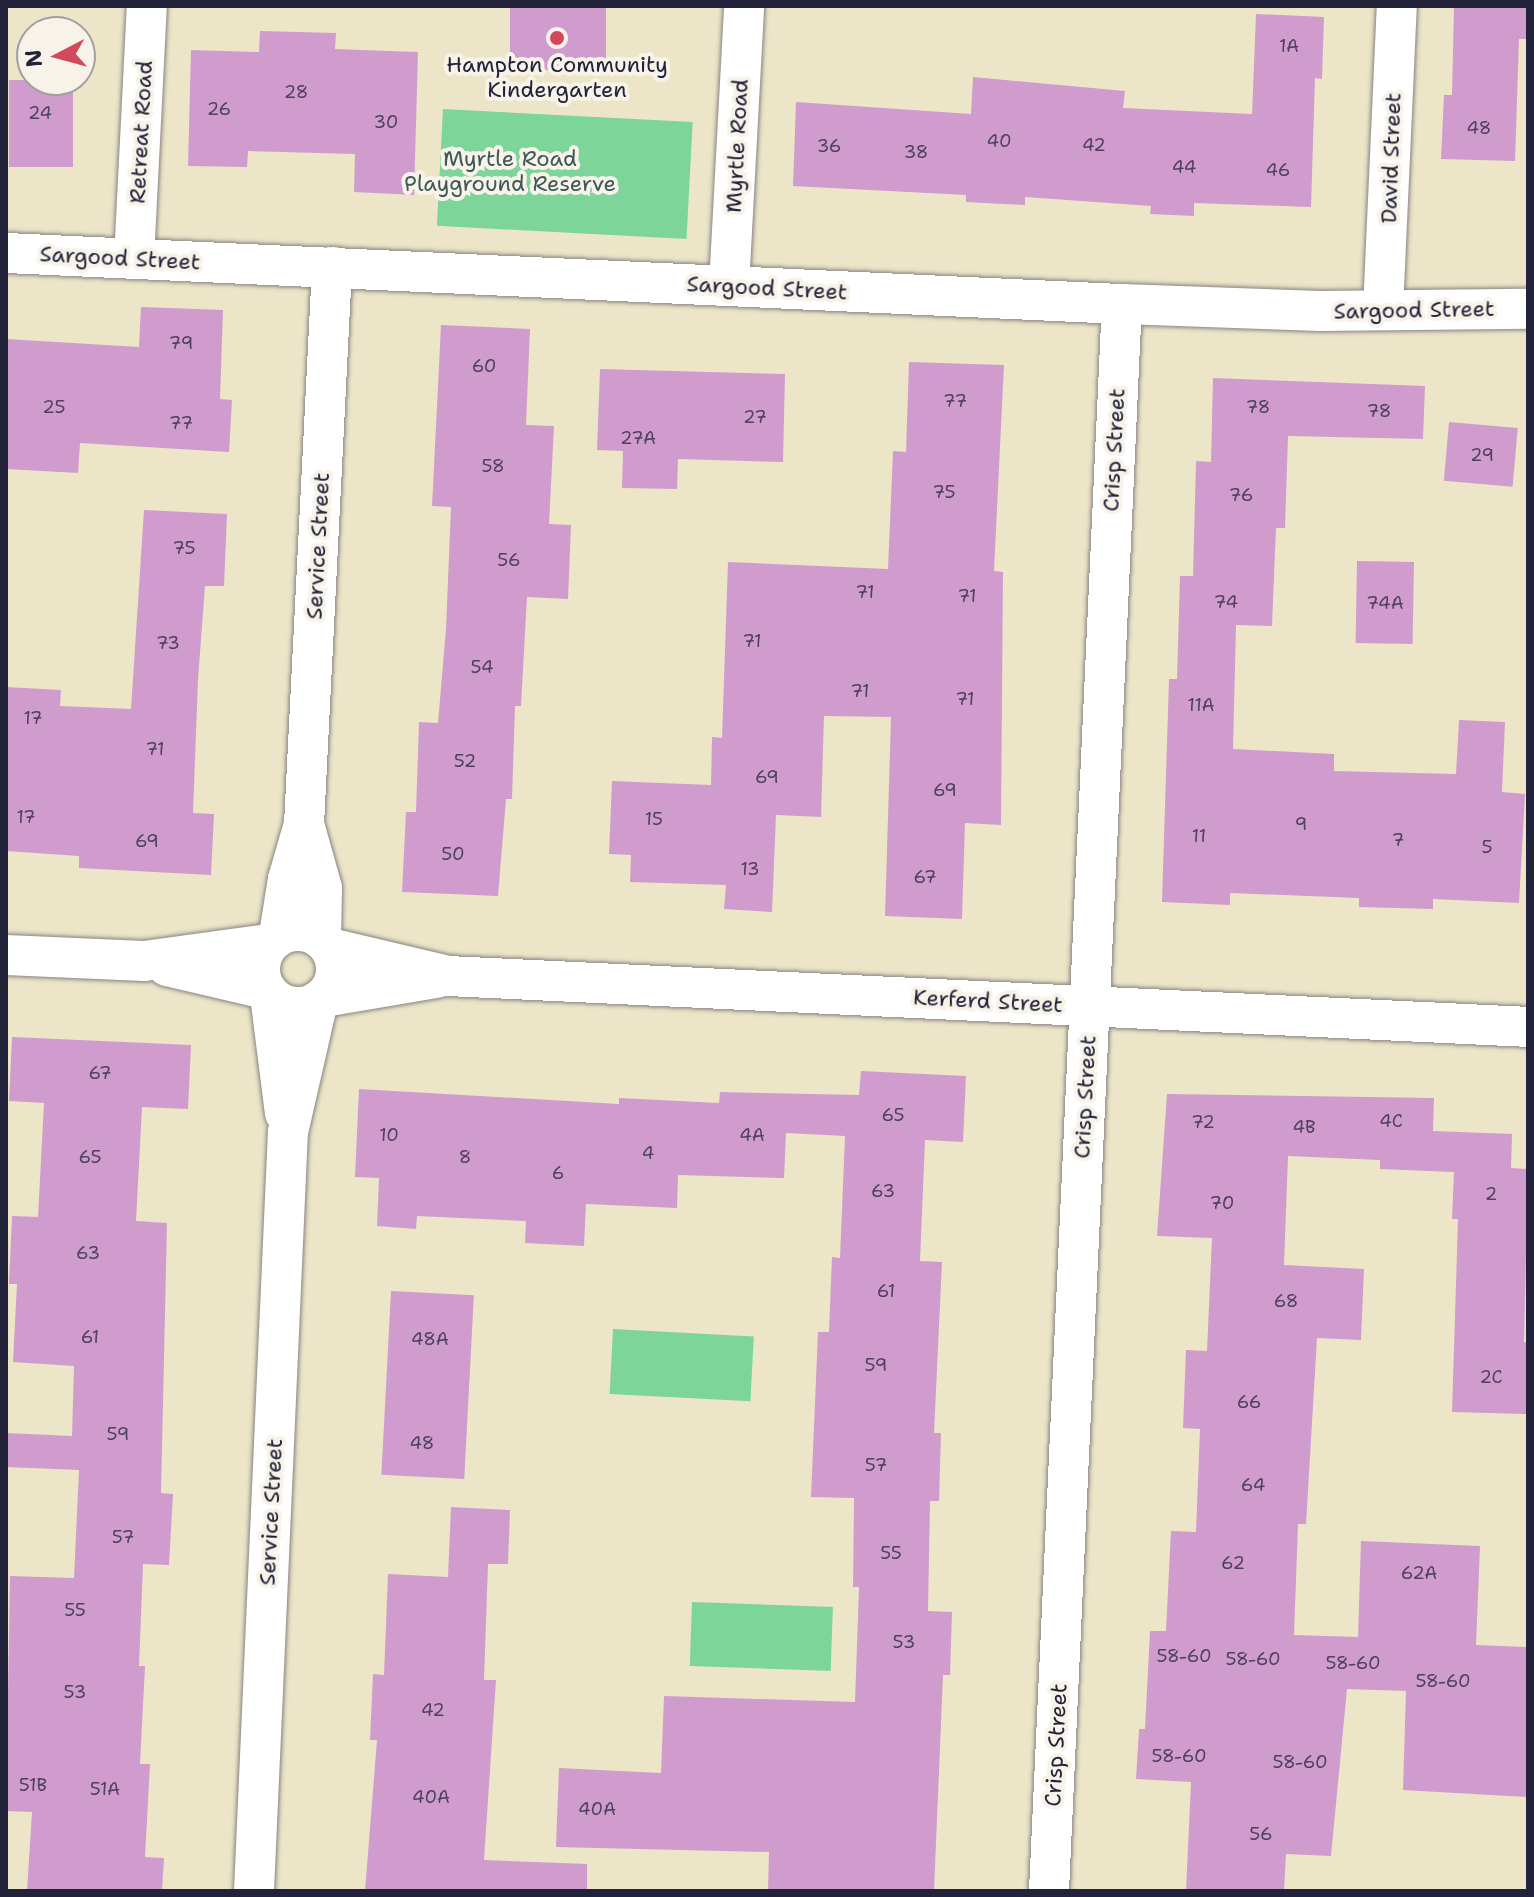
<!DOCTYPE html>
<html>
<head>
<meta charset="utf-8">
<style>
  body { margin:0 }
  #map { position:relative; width:1534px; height:1897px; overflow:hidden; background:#ede5c8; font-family:"Shantell Sans",sans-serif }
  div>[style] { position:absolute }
  .green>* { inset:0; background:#7ed59a; transform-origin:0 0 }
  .building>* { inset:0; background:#d09ccd; transform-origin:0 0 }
  .roads { filter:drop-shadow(0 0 2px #888482) drop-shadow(0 0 2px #888482) }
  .street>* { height:40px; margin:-20px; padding:0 20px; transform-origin:20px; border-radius:20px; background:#fff }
  .street>.ring { margin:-20px; padding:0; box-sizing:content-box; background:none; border:40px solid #fff; border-radius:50% }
  .dots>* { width:22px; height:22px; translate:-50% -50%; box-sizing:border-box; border:4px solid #f7f3e8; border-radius:50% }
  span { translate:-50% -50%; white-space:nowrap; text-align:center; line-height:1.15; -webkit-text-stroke:8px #f7f3e8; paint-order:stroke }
  .number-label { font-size:18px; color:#4e4060 }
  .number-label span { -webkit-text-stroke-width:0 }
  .poi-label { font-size:22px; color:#22223b }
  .street-label { font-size:22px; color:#22223b }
  .park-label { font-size:22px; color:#3e5858 }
  .frame { position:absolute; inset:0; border:8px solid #22223b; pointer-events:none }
  .north { position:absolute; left:16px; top:16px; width:80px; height:80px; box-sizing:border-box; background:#f7f3e8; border:2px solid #a29fa3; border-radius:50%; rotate:264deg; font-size:22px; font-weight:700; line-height:32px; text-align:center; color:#22223b }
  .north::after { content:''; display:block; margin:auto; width:28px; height:36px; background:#d1495b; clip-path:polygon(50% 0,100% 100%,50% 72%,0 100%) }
</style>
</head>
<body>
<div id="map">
  <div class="green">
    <div style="left:443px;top:109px;width:250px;height:117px;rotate:3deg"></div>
    <div style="left:613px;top:1329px;width:141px;height:65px;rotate:3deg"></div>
    <div style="left:692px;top:1602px;width:141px;height:64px;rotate:2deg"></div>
  </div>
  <div class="building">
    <div style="left:510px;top:6px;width:96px;height:64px"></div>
    <div style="clip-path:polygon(1454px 6px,1528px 6px,1528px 39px,1519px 39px,1515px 161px,1441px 159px,1444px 95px,1452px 95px)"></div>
    <div style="clip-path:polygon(1256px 14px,1324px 17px,1322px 79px,1315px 78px,1311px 207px,1194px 203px,1194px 216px,1150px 214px,1151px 206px,1025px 197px,1025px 205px,966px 202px,966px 195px,793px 186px,796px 102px,971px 114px,973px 77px,1125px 91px,1123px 108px,1252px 114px)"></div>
    <div style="clip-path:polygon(260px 31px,336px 33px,335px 49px,418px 52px,414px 195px,354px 192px,355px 154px,248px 151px,247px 167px,188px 166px,191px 50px,259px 52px)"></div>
    <div style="left:9px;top:80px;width:64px;height:87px"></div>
    <div style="clip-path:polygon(141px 307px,223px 310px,220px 399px,232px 400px,229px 452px,80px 443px,78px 473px,6px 469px,6px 339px,139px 347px)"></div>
    <div style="clip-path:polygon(441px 325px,530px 329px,526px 425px,554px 426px,549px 524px,571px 525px,568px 599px,527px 597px,521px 706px,515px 706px,512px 799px,506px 799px,498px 896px,402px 892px,406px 812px,416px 812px,419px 722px,438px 723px,446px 629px,451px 507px,432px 506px)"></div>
    <div style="clip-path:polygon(909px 362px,1004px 365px,994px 571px,1003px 572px,1001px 825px,965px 823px,962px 919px,885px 916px,891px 717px,824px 716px,821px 817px,776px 815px,772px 912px,724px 909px,726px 885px,630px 882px,631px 855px,609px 854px,612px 781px,711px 785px,712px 737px,722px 738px,728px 562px,888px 569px,893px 451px,906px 452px)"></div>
    <div style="clip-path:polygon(600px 369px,785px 374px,783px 462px,678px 459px,677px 489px,622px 488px,623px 451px,597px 450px)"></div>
    <div style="clip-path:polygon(1213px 378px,1425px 386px,1423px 439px,1288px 436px,1285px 528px,1276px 528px,1272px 626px,1236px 625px,1233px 749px,1334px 754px,1334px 771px,1456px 774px,1459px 720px,1505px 722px,1502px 792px,1525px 794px,1519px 903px,1433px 899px,1433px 909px,1359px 907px,1359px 898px,1230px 893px,1230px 905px,1162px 902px,1169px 679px,1177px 679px,1180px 576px,1193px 576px,1196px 461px,1211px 462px)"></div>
    <div style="left:1449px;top:422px;width:69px;height:59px;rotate:5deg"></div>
    <div style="clip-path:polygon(144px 510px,227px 514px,224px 586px,205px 586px,198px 679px,193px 813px,214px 814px,211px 875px,79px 868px,79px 856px,6px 851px,6px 687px,61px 690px,60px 706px,131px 709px)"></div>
    <div style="left:1357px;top:561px;width:57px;height:82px;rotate:1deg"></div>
    <div style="clip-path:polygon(12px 1037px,191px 1045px,188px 1109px,142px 1107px,136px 1221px,167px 1223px,161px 1493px,173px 1494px,169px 1565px,143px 1564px,139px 1666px,145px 1666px,140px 1764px,150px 1764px,145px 1857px,164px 1858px,162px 1891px,27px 1891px,32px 1812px,6px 1811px,10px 1576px,74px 1578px,79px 1470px,6px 1467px,6px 1433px,72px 1436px,74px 1366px,13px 1362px,17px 1284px,9px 1284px,12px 1216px,38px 1217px,44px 1103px,9px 1101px)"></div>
    <div style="clip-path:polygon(861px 1071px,966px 1076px,963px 1142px,925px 1140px,920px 1261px,942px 1262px,934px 1433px,941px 1433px,939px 1501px,930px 1501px,928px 1611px,952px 1612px,950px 1675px,943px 1675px,934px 1891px,768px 1891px,769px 1852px,556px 1847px,559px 1768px,661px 1773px,664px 1696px,855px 1702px,859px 1587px,853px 1587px,854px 1498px,811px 1497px,818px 1332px,829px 1332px,832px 1257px,840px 1258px,845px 1136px,786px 1133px,784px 1178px,678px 1175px,677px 1208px,586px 1204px,584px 1246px,525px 1243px,526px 1221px,417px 1216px,416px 1229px,377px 1226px,379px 1178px,355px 1177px,359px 1089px,619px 1104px,619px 1098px,719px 1103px,720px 1092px,859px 1095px)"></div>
    <div style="clip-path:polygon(1167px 1094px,1434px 1098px,1433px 1131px,1512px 1134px,1511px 1168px,1528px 1169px,1524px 1342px,1528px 1343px,1528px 1414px,1452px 1412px,1458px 1219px,1452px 1219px,1454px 1172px,1380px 1169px,1380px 1160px,1288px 1156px,1284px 1265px,1364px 1269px,1361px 1340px,1317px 1338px,1306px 1524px,1298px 1524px,1294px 1635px,1358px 1637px,1361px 1541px,1480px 1546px,1476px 1645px,1528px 1647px,1528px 1797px,1403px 1790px,1406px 1691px,1347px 1689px,1331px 1856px,1286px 1854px,1284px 1891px,1186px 1891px,1191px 1782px,1136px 1779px,1139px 1729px,1145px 1729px,1150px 1631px,1166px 1631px,1171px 1531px,1196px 1532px,1200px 1429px,1183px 1428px,1186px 1350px,1207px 1351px,1212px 1238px,1157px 1236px)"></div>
    <div style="left:391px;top:1291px;width:83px;height:184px;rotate:3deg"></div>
    <div style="clip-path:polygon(451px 1507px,510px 1510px,508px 1564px,488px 1564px,484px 1680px,496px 1680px,484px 1860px,587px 1864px,587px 1891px,365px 1891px,377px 1740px,370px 1740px,373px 1674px,384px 1675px,388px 1574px,448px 1577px)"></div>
  </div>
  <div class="roads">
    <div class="street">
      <div style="left:6px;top:253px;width:1117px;rotate:2.62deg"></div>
      <div style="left:1122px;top:304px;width:198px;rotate:2deg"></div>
      <div style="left:1320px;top:311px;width:208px;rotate:-0.6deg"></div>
      <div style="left:134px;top:259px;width:253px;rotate:-87.1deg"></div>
      <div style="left:729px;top:286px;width:280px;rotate:-86.9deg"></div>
      <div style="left:1383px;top:310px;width:304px;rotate:-87.4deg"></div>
      <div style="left:304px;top:824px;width:66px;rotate:74.3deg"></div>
      <div style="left:322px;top:888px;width:51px;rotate:91.1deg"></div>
      <div class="ring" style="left:260px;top:931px;width:36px;height:36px"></div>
      <div style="left:279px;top:935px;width:57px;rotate:-80.9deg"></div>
      <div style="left:288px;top:879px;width:57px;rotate:-73.8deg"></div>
      <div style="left:304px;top:824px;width:558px;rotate:-87.12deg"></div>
      <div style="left:330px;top:948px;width:121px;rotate:13.3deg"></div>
      <div style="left:448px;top:976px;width:1081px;rotate:2.7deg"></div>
      <div style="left:6px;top:955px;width:138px;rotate:2.5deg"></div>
      <div style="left:144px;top:961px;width:125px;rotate:-7.8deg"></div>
      <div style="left:167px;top:966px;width:101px;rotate:13.2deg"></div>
      <div style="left:270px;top:995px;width:119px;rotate:82.8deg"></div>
      <div style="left:324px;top:997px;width:114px;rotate:-9.6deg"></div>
      <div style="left:254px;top:1891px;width:760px;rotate:-87.44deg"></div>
      <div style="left:288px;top:1132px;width:134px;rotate:-77.1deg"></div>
      <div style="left:1049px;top:1891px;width:1589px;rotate:-87.37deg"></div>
    </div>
  </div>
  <div class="dots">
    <div style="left:557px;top:38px;background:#d1495b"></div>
  </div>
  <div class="number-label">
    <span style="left:1289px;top:46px">1A</span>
    <span style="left:296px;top:92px">28</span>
    <span style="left:219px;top:109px">26</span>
    <span style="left:40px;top:113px">24</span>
    <span style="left:386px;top:122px">30</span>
    <span style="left:1479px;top:128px">48</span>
    <span style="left:999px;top:141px">40</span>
    <span style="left:1094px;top:145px">42</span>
    <span style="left:829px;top:146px">36</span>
    <span style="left:916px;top:152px">38</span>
    <span style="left:1184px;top:167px">44</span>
    <span style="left:1278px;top:170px">46</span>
    <span style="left:181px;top:343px">79</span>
    <span style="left:484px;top:366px">60</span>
    <span style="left:955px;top:401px">77</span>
    <span style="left:54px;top:407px">25</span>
    <span style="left:1258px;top:407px">78</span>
    <span style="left:1379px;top:411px">78</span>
    <span style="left:755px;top:417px">27</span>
    <span style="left:181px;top:423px">77</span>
    <span style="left:638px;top:438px">27A</span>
    <span style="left:1482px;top:455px">29</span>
    <span style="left:493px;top:466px">58</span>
    <span style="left:944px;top:492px">75</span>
    <span style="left:1241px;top:495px">76</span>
    <span style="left:184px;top:548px">75</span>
    <span style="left:509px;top:560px">56</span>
    <span style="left:865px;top:592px">71</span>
    <span style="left:967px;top:596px">71</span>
    <span style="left:1226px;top:602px">74</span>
    <span style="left:1385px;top:603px">74A</span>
    <span style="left:752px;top:641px">71</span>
    <span style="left:168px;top:643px">73</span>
    <span style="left:482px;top:667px">54</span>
    <span style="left:860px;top:691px">71</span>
    <span style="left:965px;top:699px">71</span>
    <span style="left:1201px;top:705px">11A</span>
    <span style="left:33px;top:718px">17</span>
    <span style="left:155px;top:749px">71</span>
    <span style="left:465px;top:761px">52</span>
    <span style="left:767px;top:777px">69</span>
    <span style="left:945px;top:790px">69</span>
    <span style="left:26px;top:817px">17</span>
    <span style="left:654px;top:819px">15</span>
    <span style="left:1301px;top:824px">9</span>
    <span style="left:1199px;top:836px">11</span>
    <span style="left:1398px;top:840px">7</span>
    <span style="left:147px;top:841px">69</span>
    <span style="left:1487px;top:847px">5</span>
    <span style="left:453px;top:854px">50</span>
    <span style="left:750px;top:869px">13</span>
    <span style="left:925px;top:877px">67</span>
    <span style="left:100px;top:1073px">67</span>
    <span style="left:893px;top:1115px">65</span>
    <span style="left:1391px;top:1121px">4C</span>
    <span style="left:1203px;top:1122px">72</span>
    <span style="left:1304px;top:1127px">4B</span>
    <span style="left:389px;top:1135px">10</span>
    <span style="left:752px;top:1135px">4A</span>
    <span style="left:648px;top:1153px">4</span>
    <span style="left:90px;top:1157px">65</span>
    <span style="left:465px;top:1157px">8</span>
    <span style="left:558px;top:1173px">6</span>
    <span style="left:883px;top:1191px">63</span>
    <span style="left:1491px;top:1194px">2</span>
    <span style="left:1222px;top:1203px">70</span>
    <span style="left:88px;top:1253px">63</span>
    <span style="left:886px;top:1291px">61</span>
    <span style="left:1286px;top:1301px">68</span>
    <span style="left:90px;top:1337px">61</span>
    <span style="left:430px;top:1339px">48A</span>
    <span style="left:876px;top:1365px">59</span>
    <span style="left:1491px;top:1377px">2C</span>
    <span style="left:1249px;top:1402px">66</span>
    <span style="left:118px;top:1434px">59</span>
    <span style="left:422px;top:1443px">48</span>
    <span style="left:876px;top:1465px">57</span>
    <span style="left:1253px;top:1485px">64</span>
    <span style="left:123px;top:1537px">57</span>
    <span style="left:891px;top:1553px">55</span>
    <span style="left:1233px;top:1563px">62</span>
    <span style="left:1419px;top:1573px">62A</span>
    <span style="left:75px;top:1610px">55</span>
    <span style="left:904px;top:1642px">53</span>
    <span style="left:1184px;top:1656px">58-60</span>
    <span style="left:1253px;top:1659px">58-60</span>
    <span style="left:1353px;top:1663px">58-60</span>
    <span style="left:1443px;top:1681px">58-60</span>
    <span style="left:75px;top:1692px">53</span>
    <span style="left:433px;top:1710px">42</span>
    <span style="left:1179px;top:1756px">58-60</span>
    <span style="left:1300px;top:1762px">58-60</span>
    <span style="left:33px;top:1785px">51B</span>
    <span style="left:105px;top:1789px">51A</span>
    <span style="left:431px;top:1797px">40A</span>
    <span style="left:597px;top:1809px">40A</span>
    <span style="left:1261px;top:1834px">56</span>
  </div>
  <div class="poi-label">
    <span style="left:557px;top:77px">Hampton Community<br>Kindergarten</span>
  </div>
  <div class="street-label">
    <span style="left:141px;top:132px;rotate:-87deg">Retreat Road</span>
    <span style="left:737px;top:146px;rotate:-87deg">Myrtle Road</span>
    <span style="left:1391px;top:158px;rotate:-88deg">David Street</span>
    <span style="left:120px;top:258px;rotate:3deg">Sargood Street</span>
    <span style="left:767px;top:288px;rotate:3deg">Sargood Street</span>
    <span style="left:1414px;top:310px;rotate:-1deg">Sargood Street</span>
    <span style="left:1114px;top:450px;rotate:-87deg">Crisp Street</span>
    <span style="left:318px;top:546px;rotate:-87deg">Service Street</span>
    <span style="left:988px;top:1001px;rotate:3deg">Kerferd Street</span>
    <span style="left:1085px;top:1097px;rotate:-87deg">Crisp Street</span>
    <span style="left:271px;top:1512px;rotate:-87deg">Service Street</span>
    <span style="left:1056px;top:1745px;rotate:-87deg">Crisp Street</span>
  </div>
  <div class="park-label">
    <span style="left:510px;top:171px">Myrtle Road<br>Playground Reserve</span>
  </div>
  <div class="frame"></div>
  <div class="north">N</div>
</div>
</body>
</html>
